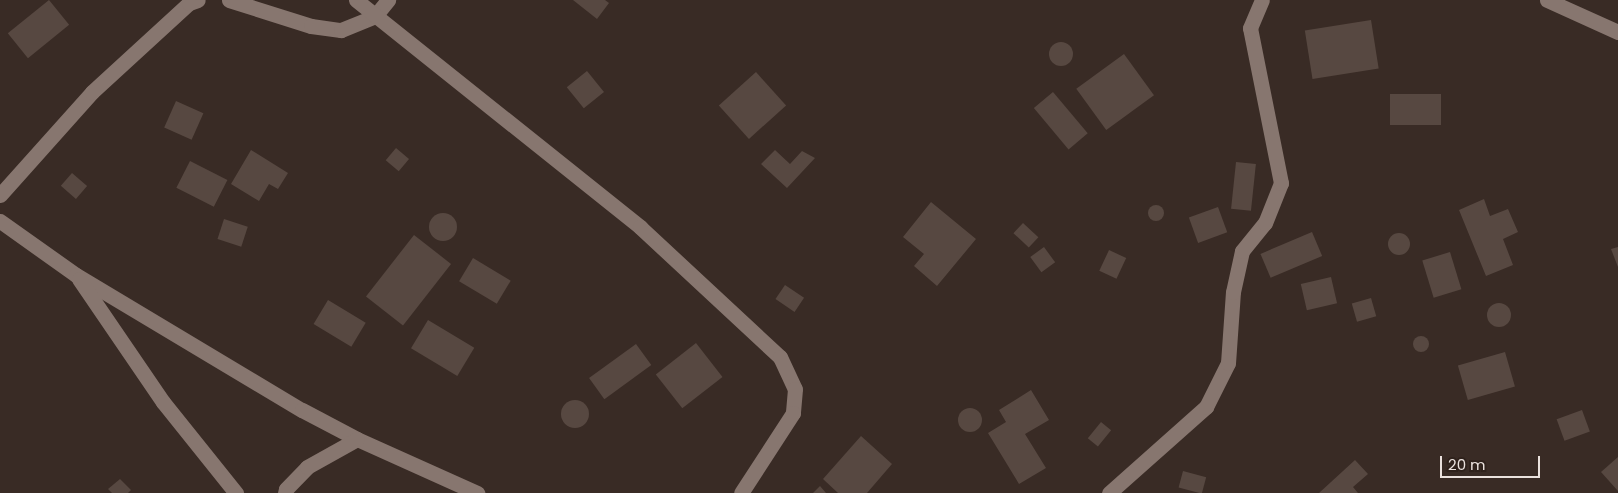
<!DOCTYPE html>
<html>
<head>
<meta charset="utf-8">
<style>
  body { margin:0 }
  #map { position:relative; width:1618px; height:493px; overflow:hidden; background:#392b25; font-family:Poppins,sans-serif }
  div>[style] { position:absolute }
  .building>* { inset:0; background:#574841; transform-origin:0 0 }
  .round { border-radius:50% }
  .street>* { height:15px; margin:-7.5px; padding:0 7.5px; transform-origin:7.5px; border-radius:7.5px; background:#87766f }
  span { translate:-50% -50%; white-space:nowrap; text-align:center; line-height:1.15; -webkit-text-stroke:4px #2f221c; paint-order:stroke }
  .scale { position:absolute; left:1440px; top:456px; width:100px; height:22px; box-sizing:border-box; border:2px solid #ebe2de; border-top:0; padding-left:6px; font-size:15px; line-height:18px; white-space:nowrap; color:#ebe2de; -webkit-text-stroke:4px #2f221c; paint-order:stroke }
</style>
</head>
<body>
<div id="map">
  <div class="building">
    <div style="left:49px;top:0;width:32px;height:53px;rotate:51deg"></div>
    <div style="clip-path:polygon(573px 0,605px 0,609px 3px,597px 19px)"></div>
    <div style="left:1371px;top:20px;width:49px;height:67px;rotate:81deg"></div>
    <div class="round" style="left:1049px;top:42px;width:24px;height:24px"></div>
    <div style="left:1124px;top:54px;width:51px;height:59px;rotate:54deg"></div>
    <div style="left:587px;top:71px;width:27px;height:26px;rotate:51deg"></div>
    <div style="left:756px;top:72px;width:45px;height:50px;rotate:48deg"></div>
    <div style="left:1053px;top:92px;width:54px;height:25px;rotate:50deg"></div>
    <div style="left:1390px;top:94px;width:51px;height:31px"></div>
    <div style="left:176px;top:101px;width:30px;height:29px;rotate:24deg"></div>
    <div style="left:396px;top:148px;width:17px;height:16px;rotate:40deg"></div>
    <div style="clip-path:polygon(251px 150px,288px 173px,278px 189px,269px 184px,259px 201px,231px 184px)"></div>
    <div style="clip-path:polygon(775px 150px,790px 164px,802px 151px,815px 158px,787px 188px,761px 164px)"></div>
    <div style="left:190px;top:161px;width:42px;height:30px;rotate:27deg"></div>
    <div style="left:1236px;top:162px;width:20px;height:47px;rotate:6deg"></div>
    <div style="left:72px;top:173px;width:20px;height:17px;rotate:41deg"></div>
    <div style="clip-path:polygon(1484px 199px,1490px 216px,1508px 209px,1518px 232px,1503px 239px,1513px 265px,1486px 276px,1459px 210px)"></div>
    <div style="clip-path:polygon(931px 202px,976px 239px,937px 286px,914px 266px,924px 254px,903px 237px)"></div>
    <div class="round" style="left:1148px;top:205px;width:16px;height:16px"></div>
    <div style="left:1218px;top:207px;width:27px;height:31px;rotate:70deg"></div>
    <div class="round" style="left:429px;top:213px;width:28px;height:28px"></div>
    <div style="left:224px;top:219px;width:25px;height:21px;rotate:18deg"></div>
    <div style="left:1023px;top:223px;width:21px;height:14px;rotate:43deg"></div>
    <div style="left:1312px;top:232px;width:26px;height:56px;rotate:67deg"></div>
    <div class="round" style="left:1388px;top:233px;width:22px;height:22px"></div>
    <div style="left:414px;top:235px;width:47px;height:78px;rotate:38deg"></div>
    <div style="left:1044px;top:247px;width:19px;height:17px;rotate:54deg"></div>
    <div style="clip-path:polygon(1618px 247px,1618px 267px,1611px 249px)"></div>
    <div style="left:1109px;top:250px;width:19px;height:23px;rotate:25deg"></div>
    <div style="left:1450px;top:252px;width:39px;height:29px;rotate:73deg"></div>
    <div style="left:473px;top:258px;width:44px;height:27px;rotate:31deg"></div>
    <div style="left:1331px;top:277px;width:27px;height:31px;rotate:77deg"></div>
    <div style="left:785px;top:285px;width:23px;height:17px;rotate:34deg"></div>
    <div style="left:1371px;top:298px;width:19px;height:20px;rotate:74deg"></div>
    <div style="left:328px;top:300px;width:44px;height:28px;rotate:31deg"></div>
    <div class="round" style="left:1487px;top:303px;width:24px;height:24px"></div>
    <div style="left:428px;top:320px;width:54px;height:33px;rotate:31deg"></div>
    <div class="round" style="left:1413px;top:336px;width:16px;height:16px"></div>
    <div style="left:696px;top:343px;width:43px;height:51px;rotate:52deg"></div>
    <div style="left:636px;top:344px;width:26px;height:58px;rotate:54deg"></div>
    <div style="left:1505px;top:352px;width:36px;height:49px;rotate:74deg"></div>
    <div style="clip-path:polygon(1031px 390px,1049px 420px,1025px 434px,1046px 468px,1019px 484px,988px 433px,1006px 422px,999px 410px)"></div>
    <div class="round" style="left:561px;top:400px;width:28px;height:28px"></div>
    <div class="round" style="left:958px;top:408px;width:24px;height:24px"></div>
    <div style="left:1582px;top:410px;width:23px;height:27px;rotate:70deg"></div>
    <div style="left:1101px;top:422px;width:13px;height:21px;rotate:39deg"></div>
    <div style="clip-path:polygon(861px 436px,892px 464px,867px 493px,838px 493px,823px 479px)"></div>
    <div style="clip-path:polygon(1618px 457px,1618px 491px,1601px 472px)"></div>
    <div style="clip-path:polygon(1355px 460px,1368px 474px,1353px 487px,1358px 493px,1319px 493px)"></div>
    <div style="left:1183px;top:471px;width:24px;height:17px;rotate:15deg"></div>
    <div style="clip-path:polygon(120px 479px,131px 490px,128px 493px,112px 493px,108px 489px)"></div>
    <div style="clip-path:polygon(820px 486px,826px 493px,813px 493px)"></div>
  </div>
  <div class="street">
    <div style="left:229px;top:0;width:86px;rotate:17.6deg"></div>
    <div style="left:311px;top:26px;width:30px;rotate:8deg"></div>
    <div style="left:341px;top:30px;width:37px;rotate:-22deg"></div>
    <div style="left:375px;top:16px;width:21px;rotate:-51deg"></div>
    <div style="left:356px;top:0;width:364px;rotate:38.6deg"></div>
    <div style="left:640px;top:227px;width:191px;rotate:42.9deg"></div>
    <div style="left:780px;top:357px;width:35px;rotate:65deg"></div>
    <div style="left:795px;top:389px;width:24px;rotate:95deg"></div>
    <div style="left:793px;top:413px;width:95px;rotate:123deg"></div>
    <div style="left:1547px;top:0;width:78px;rotate:24.3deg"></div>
    <div style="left:0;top:195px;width:138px;rotate:-48.2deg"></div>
    <div style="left:92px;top:92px;width:132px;rotate:-42.5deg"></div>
    <div style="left:189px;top:3px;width:9px;rotate:-18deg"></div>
    <div style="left:0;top:221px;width:93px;rotate:35.4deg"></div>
    <div style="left:76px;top:275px;width:263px;rotate:30.9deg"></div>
    <div style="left:302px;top:410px;width:62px;rotate:27.8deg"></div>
    <div style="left:357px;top:439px;width:132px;rotate:24.2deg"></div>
    <div style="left:79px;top:279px;width:149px;rotate:55.7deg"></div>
    <div style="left:163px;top:402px;width:117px;rotate:51.3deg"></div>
    <div style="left:285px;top:493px;width:4px;rotate:-76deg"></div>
    <div style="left:286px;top:489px;width:30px;rotate:-46deg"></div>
    <div style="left:307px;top:467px;width:57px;rotate:-29.2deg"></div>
    <div style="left:1109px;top:493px;width:130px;rotate:-41.6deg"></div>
    <div style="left:1206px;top:407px;width:49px;rotate:-63.4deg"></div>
    <div style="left:1228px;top:363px;width:71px;rotate:-86deg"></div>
    <div style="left:1233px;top:292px;width:42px;rotate:-77.6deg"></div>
    <div style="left:1242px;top:251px;width:36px;rotate:-51deg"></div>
    <div style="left:1265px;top:223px;width:43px;rotate:-68.2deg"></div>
    <div style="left:1281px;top:183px;width:158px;rotate:-101.3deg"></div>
    <div style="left:1250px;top:28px;width:30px;rotate:-67deg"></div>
  </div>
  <div class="scale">20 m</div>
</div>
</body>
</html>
